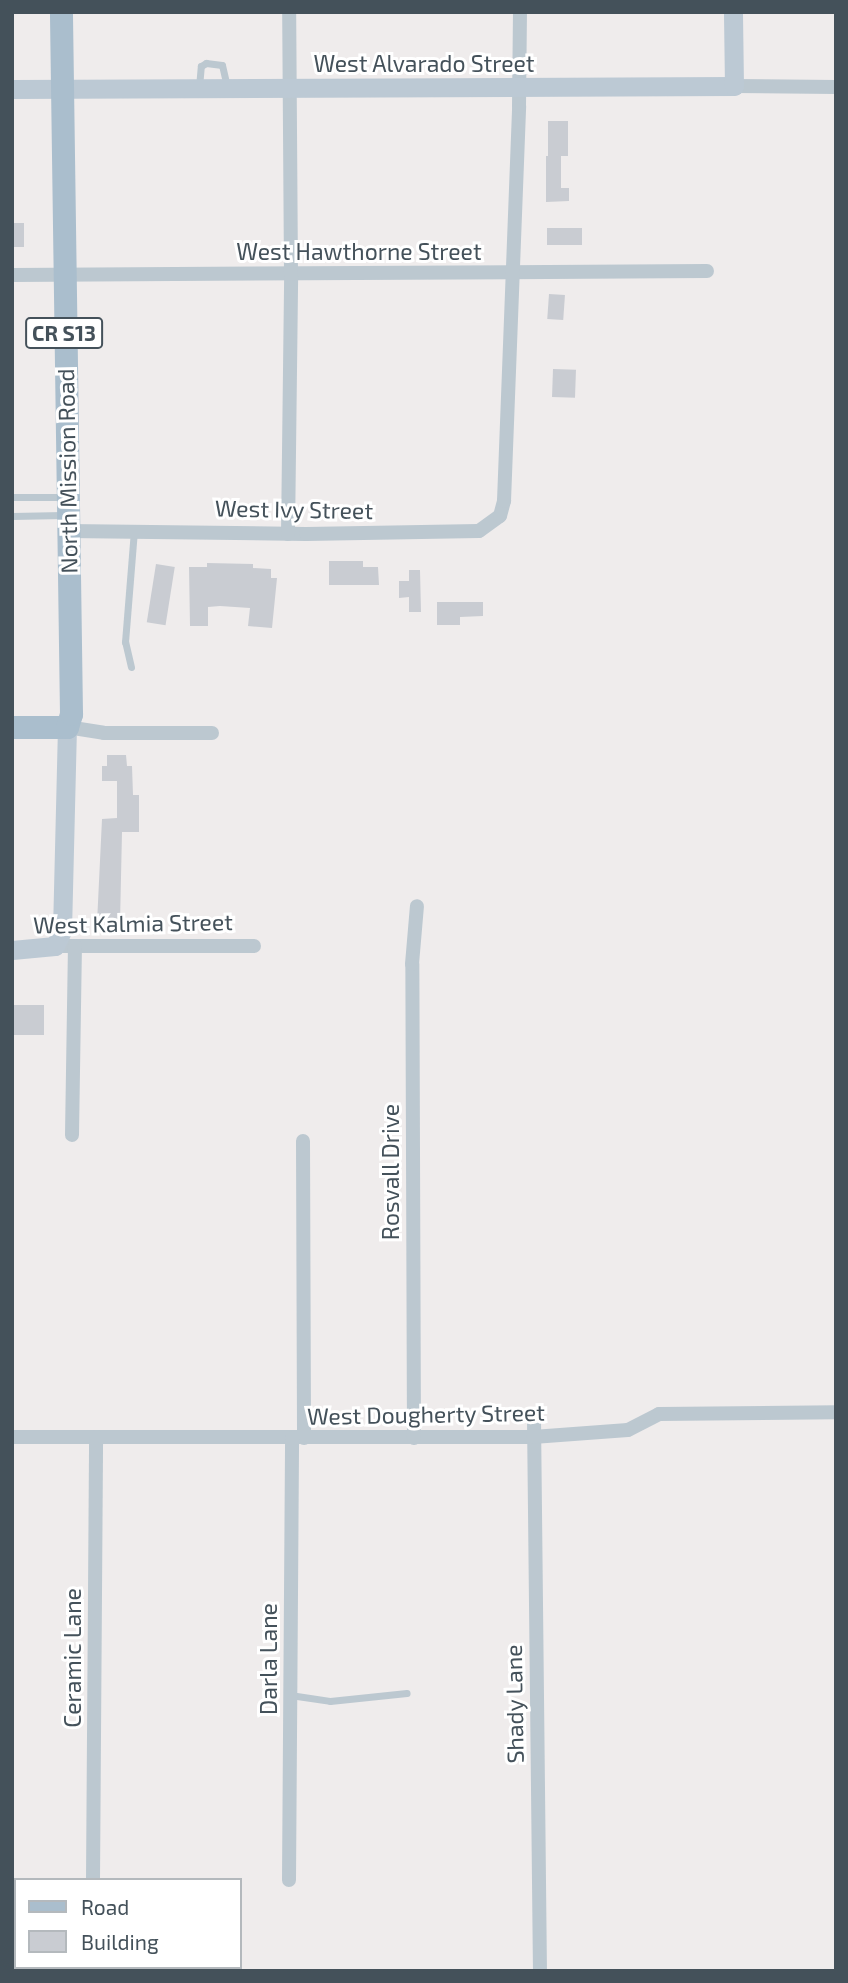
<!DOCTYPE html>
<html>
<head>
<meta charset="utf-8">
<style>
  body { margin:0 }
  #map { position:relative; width:848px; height:1983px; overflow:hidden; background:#efecec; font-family:"Exo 2",sans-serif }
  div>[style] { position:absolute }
  .building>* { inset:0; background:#c9ccd2; transform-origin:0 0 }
  .lane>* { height:7px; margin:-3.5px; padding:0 3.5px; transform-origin:3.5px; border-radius:3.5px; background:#bcc8d0 }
  .street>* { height:14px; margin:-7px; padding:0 7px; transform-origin:7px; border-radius:7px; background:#bcc8d0 }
  .secondary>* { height:19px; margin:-9.5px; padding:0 9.5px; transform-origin:9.5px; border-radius:9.5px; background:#bcc9d4 }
  .primary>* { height:23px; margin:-11.5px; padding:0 11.5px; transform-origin:11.5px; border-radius:11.5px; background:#aabecd }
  span { translate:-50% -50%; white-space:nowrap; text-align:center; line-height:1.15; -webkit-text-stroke:6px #fff; paint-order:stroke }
  .shield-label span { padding:2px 5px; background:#fff; border:2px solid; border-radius:5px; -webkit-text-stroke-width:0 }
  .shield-label { font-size:21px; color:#44515a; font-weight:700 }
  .street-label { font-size:23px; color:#44515a }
  .frame { position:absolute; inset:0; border:14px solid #44515a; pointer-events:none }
  .legend { position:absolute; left:14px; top:1878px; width:228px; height:91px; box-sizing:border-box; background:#fff; border:2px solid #b4b9bd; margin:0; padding:9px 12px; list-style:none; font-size:21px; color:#44515a }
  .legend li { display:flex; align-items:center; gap:14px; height:35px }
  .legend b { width:35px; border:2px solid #b4b9bd }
</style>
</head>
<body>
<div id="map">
  <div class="building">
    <div style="left:548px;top:121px;width:20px;height:35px"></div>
    <div style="clip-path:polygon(546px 156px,561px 156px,561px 188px,569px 188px,569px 201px,546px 202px)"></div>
    <div style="left:12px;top:223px;width:12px;height:24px"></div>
    <div style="left:582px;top:228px;width:17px;height:35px;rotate:90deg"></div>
    <div style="left:549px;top:294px;width:16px;height:25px;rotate:4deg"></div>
    <div style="left:553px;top:369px;width:23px;height:28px;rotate:2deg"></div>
    <div style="clip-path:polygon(329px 561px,363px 561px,363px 567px,378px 567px,379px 585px,329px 585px)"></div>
    <div style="clip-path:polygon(207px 563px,253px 564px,253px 568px,271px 569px,271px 578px,277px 578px,272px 628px,248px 626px,250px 608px,220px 606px,208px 607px,208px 626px,190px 626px,189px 567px,207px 567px)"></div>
    <div style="left:156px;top:564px;width:19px;height:59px;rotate:9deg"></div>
    <div style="clip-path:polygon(409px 570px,420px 570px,421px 612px,409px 612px,409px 597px,399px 598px,399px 581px,409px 581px)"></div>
    <div style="clip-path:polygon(437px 602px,483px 602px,483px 616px,460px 617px,460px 625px,437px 625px)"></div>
    <div style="clip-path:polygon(107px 755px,126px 755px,127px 766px,132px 766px,133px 795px,139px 795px,139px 832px,122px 832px,120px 923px,97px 923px,102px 819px,117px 818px,117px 781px,102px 781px,102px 766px,107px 766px)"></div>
    <div style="left:44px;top:1005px;width:30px;height:32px;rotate:90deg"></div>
  </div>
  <div class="lane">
    <div style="left:199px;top:87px;width:21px;rotate:-85deg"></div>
    <div style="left:201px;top:66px;width:6px;rotate:-31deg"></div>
    <div style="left:206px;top:63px;width:16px;rotate:7deg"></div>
    <div style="left:222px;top:65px;width:22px;rotate:77deg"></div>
    <div style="left:12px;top:497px;width:52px"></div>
    <div style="left:12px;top:516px;width:51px;rotate:-1.1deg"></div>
    <div style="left:131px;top:667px;width:26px;rotate:-103deg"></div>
    <div style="left:125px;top:642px;width:112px;rotate:-85.4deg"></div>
    <div style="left:290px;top:1695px;width:40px;rotate:8.5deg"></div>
    <div style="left:330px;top:1701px;width:77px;rotate:-5.9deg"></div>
    <div style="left:12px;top:1959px;width:4px"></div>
    <div style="left:49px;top:1967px;width:7px;rotate:34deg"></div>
    <div style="left:102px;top:1967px;width:4px;rotate:90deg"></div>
  </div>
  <div class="street">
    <div style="left:734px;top:86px;width:102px;rotate:0.6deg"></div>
    <div style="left:12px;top:275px;width:695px;rotate:-0.33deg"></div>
    <div style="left:68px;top:531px;width:238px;rotate:0.7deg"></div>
    <div style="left:306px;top:534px;width:173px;rotate:-1deg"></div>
    <div style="left:479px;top:531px;width:26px;rotate:-36deg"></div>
    <div style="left:500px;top:516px;width:16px;rotate:-75deg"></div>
    <div style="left:504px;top:501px;width:395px;rotate:-87.8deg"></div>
    <div style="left:519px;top:106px;width:94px;rotate:-89.4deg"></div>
    <div style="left:288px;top:534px;width:260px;rotate:-89.3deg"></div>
    <div style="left:291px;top:274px;width:262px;rotate:-90.4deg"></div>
    <div style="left:67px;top:727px;width:37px;rotate:9deg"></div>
    <div style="left:104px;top:733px;width:108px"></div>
    <div style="left:55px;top:946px;width:199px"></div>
    <div style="left:72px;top:1135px;width:189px;rotate:-89.1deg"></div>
    <div style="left:303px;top:1141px;width:297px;rotate:89.8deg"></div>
    <div style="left:534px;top:1419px;width:552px;rotate:89.38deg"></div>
    <div style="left:12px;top:1437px;width:521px"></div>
    <div style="left:533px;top:1437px;width:95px;rotate:-4.2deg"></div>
    <div style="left:628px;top:1430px;width:35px;rotate:-27deg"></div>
    <div style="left:659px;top:1414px;width:177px;rotate:-0.6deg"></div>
    <div style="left:414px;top:1438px;width:474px;rotate:-90.2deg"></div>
    <div style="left:412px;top:964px;width:58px;rotate:-85.1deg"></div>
    <div style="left:93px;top:1880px;width:443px;rotate:-89.6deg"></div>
    <div style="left:289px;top:1880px;width:442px;rotate:-89.6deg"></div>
  </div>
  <div class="secondary">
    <div style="left:12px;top:89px;width:722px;rotate:-0.24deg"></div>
    <div style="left:734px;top:86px;width:74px;rotate:-90.8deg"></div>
    <div style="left:12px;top:950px;width:43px;rotate:-5.3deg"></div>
    <div style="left:55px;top:946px;width:17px;rotate:-65deg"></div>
    <div style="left:62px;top:931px;width:204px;rotate:-88.6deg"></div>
  </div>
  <div class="primary">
    <div style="left:12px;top:727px;width:55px"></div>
    <div style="left:67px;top:727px;width:14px;rotate:-73deg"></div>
    <div style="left:71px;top:714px;width:702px;rotate:-90.82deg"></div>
  </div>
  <div class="shield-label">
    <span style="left:64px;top:333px">CR S13</span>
  </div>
  <div class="street-label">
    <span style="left:424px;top:63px">West Alvarado Street</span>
    <span style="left:359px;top:251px">West Hawthorne Street</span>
    <span style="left:67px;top:471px;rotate:-91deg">North Mission Road</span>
    <span style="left:294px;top:509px;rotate:1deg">West Ivy Street</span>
    <span style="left:133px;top:923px;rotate:-1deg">West Kalmia Street</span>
    <span style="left:390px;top:1172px;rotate:-90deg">Rosvall Drive</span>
    <span style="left:426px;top:1414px;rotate:-1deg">West Dougherty Street</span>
    <span style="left:72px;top:1658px;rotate:-90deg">Ceramic Lane</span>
    <span style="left:268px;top:1659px;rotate:-90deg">Darla Lane</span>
    <span style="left:514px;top:1704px;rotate:-91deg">Shady Lane</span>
  </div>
  <div class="frame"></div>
  <ul class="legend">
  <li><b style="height:9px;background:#aabecd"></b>Road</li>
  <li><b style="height:19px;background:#c9ccd2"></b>Building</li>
  </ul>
</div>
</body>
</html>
